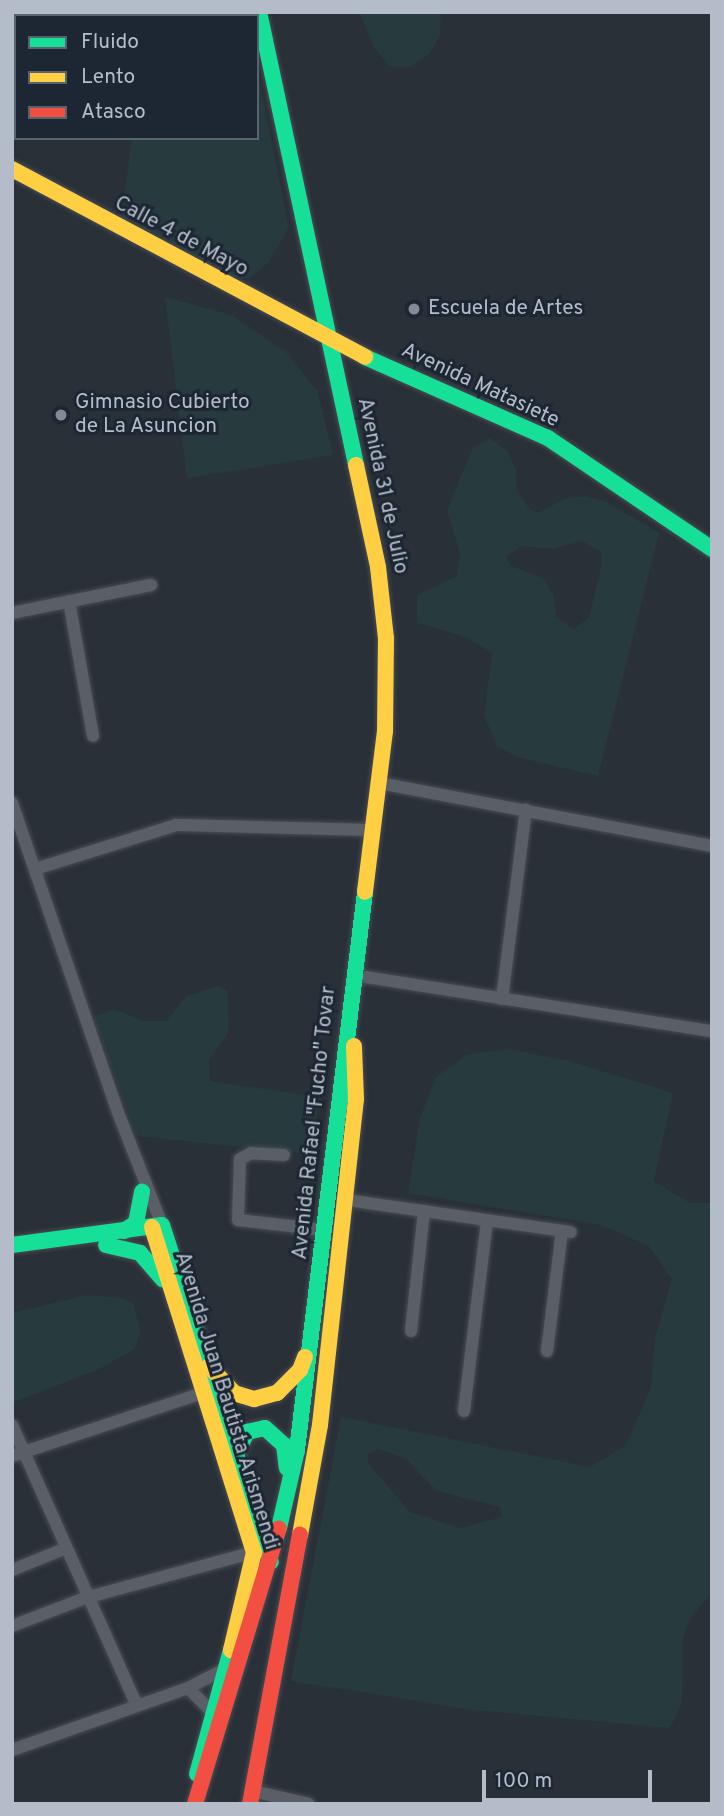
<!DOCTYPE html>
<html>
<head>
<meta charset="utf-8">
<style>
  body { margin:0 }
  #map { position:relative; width:724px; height:1816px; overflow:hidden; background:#2a3038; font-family:Overpass,sans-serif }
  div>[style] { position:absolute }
  .green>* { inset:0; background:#273a3e }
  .roads { filter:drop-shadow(0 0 2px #484c53) drop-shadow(0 0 2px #484c53) }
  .street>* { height:12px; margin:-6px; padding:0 6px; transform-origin:6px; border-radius:6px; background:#5a5e66 }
  .fast>* { height:16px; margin:-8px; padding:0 8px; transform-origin:8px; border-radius:8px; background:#16e098 }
  .slow>* { height:16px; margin:-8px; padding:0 8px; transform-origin:8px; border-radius:8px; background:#ffcf43 }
  .jam>* { height:16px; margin:-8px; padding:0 8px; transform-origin:8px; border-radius:8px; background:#f24e42 }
  .dots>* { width:19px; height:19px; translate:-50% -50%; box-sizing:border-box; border:4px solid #1d2633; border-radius:50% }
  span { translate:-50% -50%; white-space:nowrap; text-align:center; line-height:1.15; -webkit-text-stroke:6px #1d2633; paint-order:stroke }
  .street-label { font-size:21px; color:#b4bcc9 }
  .poi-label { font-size:21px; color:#b4bcc9 }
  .left { translate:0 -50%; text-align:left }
  .frame { position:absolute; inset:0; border:14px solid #b4bcc9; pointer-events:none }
  .legend { position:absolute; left:14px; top:14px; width:245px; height:126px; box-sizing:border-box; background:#1d2633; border:2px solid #59626f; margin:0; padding:9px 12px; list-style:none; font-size:21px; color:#b4bcc9 }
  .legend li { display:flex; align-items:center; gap:14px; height:35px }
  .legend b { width:35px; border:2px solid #59626f }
  .scale { position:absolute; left:482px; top:1770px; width:170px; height:32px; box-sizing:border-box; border:4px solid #b4bcc9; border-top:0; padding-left:9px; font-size:21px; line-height:24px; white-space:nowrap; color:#b4bcc9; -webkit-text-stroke:5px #1d2633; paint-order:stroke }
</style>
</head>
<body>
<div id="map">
  <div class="green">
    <div style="clip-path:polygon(359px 12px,441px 12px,440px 35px,429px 54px,410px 67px,389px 66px,374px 47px)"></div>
    <div style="clip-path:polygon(257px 69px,289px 227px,268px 263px,249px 279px,216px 275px,120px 227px,132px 138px,257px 138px)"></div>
    <div style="clip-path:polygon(165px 297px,232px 315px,286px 352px,318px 392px,333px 455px,187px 478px)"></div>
    <div style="clip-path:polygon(evenodd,490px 438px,507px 451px,516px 470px,517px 491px,529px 508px,538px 513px,566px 498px,586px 496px,607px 502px,659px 533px,598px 776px,517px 757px,497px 746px,484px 715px,492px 653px,466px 637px,417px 623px,417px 595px,457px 576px,460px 553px,447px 511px,472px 449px,490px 438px,582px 541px,601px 552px,602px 563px,589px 617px,574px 629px,556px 617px,554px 595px,543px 578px,511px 566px,506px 557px,522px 546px,553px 549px,582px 541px)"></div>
    <div style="clip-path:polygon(218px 986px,227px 990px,229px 1021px,228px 1033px,209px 1060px,210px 1081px,320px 1097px,310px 1154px,137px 1136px,93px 1017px,114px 1009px,144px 1021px,166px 1021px,187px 996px)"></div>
    <div style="clip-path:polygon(evenodd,507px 1049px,569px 1061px,673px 1093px,654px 1181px,690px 1203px,712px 1203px,712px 1593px,690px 1618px,683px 1637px,682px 1703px,670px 1728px,474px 1710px,291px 1681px,341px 1417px,590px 1467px,626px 1445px,651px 1387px,655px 1338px,672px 1279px,649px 1246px,601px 1225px,408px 1193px,420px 1118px,436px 1077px,466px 1055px,507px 1049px,377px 1449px,405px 1458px,437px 1491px,500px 1507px,502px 1517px,460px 1528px,410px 1512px,368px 1463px,368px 1454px,377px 1449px)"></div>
    <div style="clip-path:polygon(86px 1295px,122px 1298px,134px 1304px,140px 1332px,135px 1349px,97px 1370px,12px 1403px,12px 1313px)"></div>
  </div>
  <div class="roads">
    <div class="street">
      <div style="left:69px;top:601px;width:137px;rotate:79.9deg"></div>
      <div style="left:12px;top:613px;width:142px;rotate:-11.4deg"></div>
      <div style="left:379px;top:783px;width:339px;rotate:10.7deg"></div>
      <div style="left:12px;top:803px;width:324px;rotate:71.1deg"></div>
      <div style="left:117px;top:1110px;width:123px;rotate:68.6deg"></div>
      <div style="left:35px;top:869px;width:148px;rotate:-17.3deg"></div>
      <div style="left:176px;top:825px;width:197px;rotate:1.5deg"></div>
      <div style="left:353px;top:975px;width:363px;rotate:8.9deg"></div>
      <div style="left:502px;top:999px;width:191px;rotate:-82.8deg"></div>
      <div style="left:284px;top:1155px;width:33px;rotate:-177deg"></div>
      <div style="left:251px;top:1153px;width:13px;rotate:151deg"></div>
      <div style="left:240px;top:1159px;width:61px;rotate:91.9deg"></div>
      <div style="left:238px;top:1220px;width:87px;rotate:6.6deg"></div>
      <div style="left:346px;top:1200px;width:227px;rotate:8.1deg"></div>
      <div style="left:411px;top:1331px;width:121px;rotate:-83.8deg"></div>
      <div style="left:547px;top:1351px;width:121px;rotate:-82.9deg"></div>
      <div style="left:464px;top:1411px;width:192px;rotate:-83.1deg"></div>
      <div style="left:12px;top:1425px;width:305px;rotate:66deg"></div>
      <div style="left:12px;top:1456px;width:201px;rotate:-18.3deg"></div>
      <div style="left:12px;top:1570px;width:56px;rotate:-22deg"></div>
      <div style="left:12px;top:1626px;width:78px;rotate:-21deg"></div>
      <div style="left:85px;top:1598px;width:175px;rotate:-15.2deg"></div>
      <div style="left:188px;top:1688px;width:34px;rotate:45deg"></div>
      <div style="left:12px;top:1750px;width:187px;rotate:-19.4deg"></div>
      <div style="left:188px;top:1688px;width:42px;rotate:-27.2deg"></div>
      <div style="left:252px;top:1791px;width:58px;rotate:12.8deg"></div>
    </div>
    <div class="fast">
      <div style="left:259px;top:12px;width:463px;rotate:77.9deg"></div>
      <div style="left:365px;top:357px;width:200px;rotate:23.9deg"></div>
      <div style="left:548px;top:438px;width:198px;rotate:34.1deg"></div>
      <div style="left:124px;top:1231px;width:14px;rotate:-34deg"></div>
      <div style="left:136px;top:1223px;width:32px;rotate:-79deg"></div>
      <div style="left:12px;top:1245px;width:151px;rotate:-7.6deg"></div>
      <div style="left:162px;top:1225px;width:354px;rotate:72.1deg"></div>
      <div style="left:106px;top:1245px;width:35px;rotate:13deg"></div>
      <div style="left:140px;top:1253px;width:35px;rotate:49deg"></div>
      <div style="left:236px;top:1454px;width:25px;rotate:-63deg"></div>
      <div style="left:247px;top:1432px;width:18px;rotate:-13deg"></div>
      <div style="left:265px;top:1428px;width:25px;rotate:42deg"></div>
      <div style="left:284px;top:1445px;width:23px;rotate:83deg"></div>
      <div style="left:279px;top:1528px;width:80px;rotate:-77deg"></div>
      <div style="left:297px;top:1450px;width:562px;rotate:-83.05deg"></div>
      <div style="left:197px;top:1774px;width:129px;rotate:-74.7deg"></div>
    </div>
    <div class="slow">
      <div style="left:12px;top:169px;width:400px;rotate:28deg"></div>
      <div style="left:356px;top:465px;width:104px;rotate:77.8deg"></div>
      <div style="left:378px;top:567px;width:71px;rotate:83.6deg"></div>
      <div style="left:386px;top:638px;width:93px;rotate:90.6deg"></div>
      <div style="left:385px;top:731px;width:162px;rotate:97.1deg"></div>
      <div style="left:152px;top:1227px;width:341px;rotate:72.6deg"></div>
      <div style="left:254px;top:1552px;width:101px;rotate:103.2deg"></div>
      <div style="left:209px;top:1366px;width:37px;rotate:47deg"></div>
      <div style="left:234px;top:1393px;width:21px;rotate:17deg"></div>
      <div style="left:254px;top:1399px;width:24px;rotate:-15deg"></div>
      <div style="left:277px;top:1393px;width:33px;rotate:-45deg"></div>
      <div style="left:300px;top:1370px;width:14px;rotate:-69deg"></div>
      <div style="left:300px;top:1535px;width:112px;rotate:-79.7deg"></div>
      <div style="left:320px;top:1425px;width:328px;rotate:-83.7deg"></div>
      <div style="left:356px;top:1099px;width:53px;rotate:-92.2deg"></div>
    </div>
    <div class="jam">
      <div style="left:195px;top:1804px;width:288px;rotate:-73.1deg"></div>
      <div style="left:250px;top:1804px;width:274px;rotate:-79.5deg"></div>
    </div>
  </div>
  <div class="dots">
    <div style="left:414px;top:309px;background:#848b96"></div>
    <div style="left:61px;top:415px;background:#848b96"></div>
  </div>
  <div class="street-label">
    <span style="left:181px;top:237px;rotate:28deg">Calle 4 de Mayo</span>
    <span style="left:480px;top:386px;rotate:25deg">Avenida Matasiete</span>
    <span style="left:382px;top:486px;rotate:78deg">Avenida 31 de Julio</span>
    <span style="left:315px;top:1123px;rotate:-84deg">Avenida Rafael "Fucho" Tovar</span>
    <span style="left:226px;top:1401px;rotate:73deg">Avenida Juan Bautista Arismendi</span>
  </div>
  <div class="poi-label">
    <span class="left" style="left:428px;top:309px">Escuela de Artes</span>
    <span class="left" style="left:75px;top:415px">Gimnasio Cubierto<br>de La Asuncion</span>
  </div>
  <div class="frame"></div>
  <ul class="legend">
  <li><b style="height:9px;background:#16e098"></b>Fluido</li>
  <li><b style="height:9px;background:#ffcf43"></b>Lento</li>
  <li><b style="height:9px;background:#f24e42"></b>Atasco</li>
  </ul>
  <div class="scale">100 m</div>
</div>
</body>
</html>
